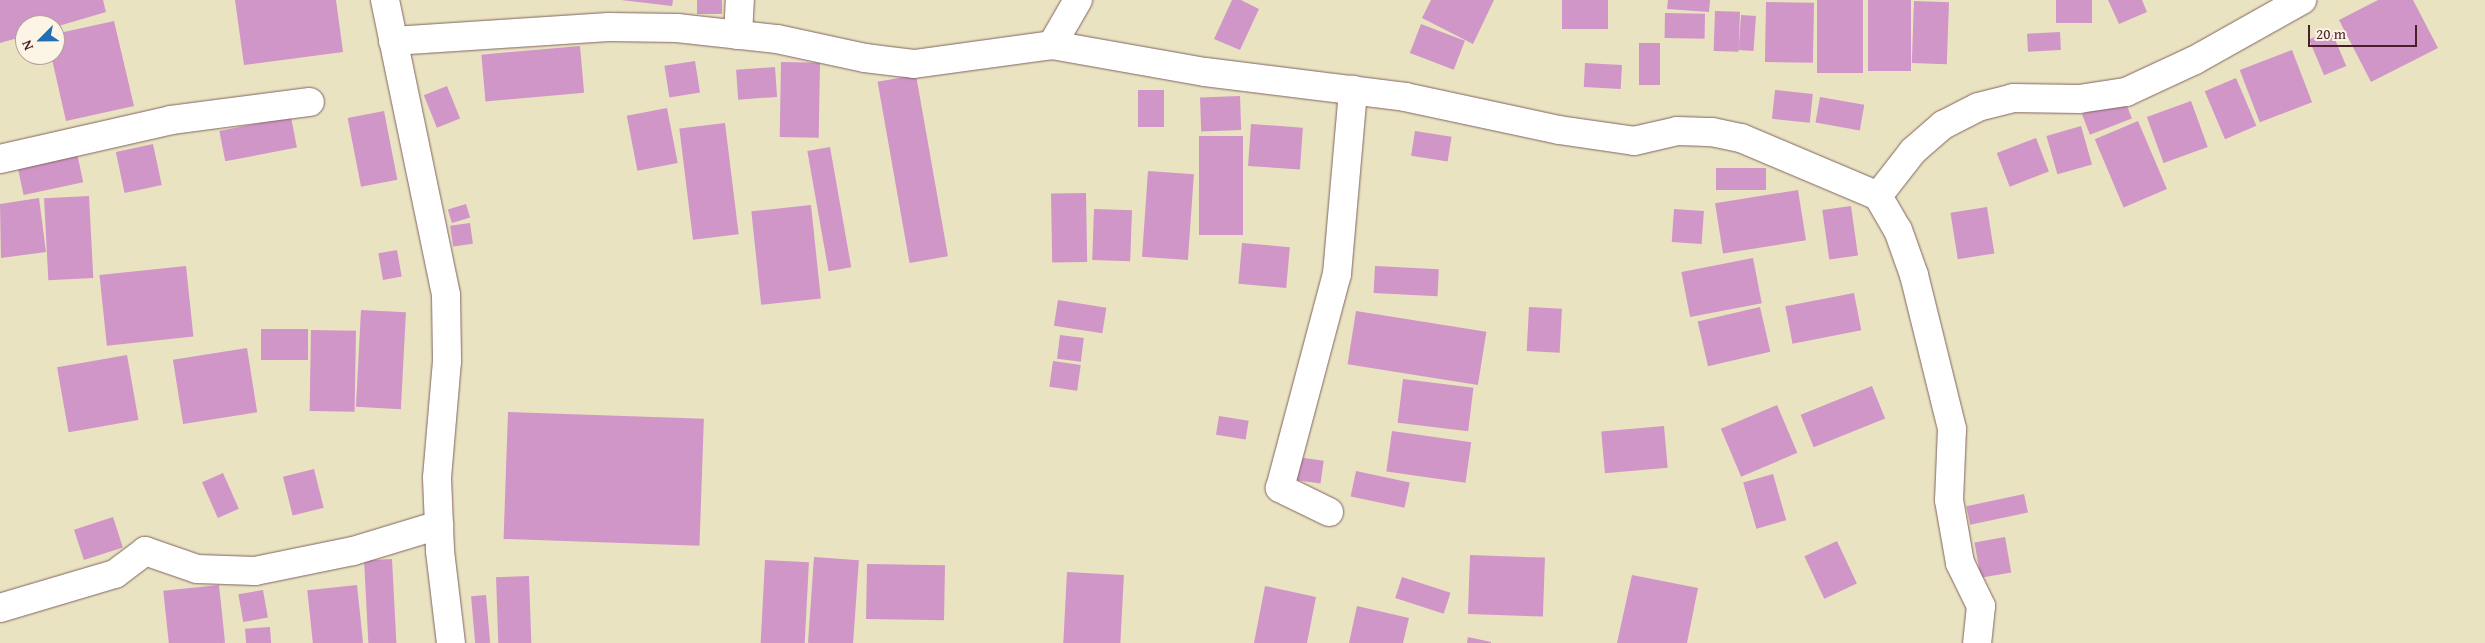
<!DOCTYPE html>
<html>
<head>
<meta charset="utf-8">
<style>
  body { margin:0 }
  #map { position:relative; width:2485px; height:643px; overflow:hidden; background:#eae3c2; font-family:"Gentium Book Plus",serif }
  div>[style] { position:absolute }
  .building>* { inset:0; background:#d096c8; transform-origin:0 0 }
  .roads { filter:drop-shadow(0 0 1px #826460) drop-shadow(0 0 1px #826460) }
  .minor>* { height:28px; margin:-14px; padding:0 14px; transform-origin:14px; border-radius:14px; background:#fff }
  span { translate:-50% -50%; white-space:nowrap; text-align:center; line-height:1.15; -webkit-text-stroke:4.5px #fcf5e5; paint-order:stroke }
  .north { position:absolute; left:15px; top:15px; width:50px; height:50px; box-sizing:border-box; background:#fcf5e5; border:1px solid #b59f9b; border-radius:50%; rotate:247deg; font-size:14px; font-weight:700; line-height:20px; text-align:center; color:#4a1f2b }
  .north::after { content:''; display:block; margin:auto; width:18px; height:22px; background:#1f6fb2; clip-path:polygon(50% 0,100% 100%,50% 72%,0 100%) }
  .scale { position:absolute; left:2308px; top:25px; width:109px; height:22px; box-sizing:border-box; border:2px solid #4a1f2b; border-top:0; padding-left:6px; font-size:15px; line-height:18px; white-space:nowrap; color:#4a1f2b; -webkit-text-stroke:4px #fcf5e5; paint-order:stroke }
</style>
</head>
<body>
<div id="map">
  <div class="building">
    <div style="clip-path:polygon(0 0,103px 0,106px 12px,55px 27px,25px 25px,25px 36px,0 43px)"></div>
    <div style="clip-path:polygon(235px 0,336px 0,343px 52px,244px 65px)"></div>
    <div style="clip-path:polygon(621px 0,673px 0,672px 6px)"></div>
    <div style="left:697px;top:0;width:25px;height:14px"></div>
    <div style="clip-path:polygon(1232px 0,1241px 0,1259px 9px,1240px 50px,1214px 39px)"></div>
    <div style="clip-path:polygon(1431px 0,1494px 0,1473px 44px,1422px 18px)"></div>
    <div style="left:1562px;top:0;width:46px;height:29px"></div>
    <div style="clip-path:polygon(1668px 0,1710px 0,1709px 12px,1667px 9px)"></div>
    <div style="left:1817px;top:0;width:46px;height:73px"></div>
    <div style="left:1868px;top:0;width:43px;height:71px"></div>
    <div style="left:2056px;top:0;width:36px;height:23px"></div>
    <div style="clip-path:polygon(2108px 0,2142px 0,2147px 12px,2119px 24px)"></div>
    <div style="clip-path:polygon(2378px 0,2413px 0,2438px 48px,2371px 82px,2339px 20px)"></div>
    <div style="left:1914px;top:1px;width:35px;height:62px;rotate:2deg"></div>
    <div style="left:1766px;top:2px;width:48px;height:60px;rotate:1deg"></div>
    <div style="left:1715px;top:11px;width:25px;height:40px;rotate:2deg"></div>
    <div style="left:1665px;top:13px;width:40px;height:25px;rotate:1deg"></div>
    <div style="left:1741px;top:15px;width:15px;height:35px;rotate:4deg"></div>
    <div style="clip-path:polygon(114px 21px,134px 106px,66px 121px,51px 55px,55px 55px,55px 34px)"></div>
    <div style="left:1421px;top:24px;width:47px;height:31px;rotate:21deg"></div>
    <div style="left:2331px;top:30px;width:39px;height:24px;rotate:67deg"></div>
    <div style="left:2060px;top:32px;width:18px;height:33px;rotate:87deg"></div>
    <div style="left:1660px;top:43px;width:42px;height:21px;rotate:90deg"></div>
    <div style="left:580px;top:46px;width:47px;height:99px;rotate:85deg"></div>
    <div style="left:2292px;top:50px;width:56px;height:56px;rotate:69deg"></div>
    <div style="left:695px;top:61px;width:32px;height:31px;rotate:81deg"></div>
    <div style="left:781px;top:62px;width:39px;height:75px;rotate:1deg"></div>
    <div style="left:1585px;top:63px;width:37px;height:24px;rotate:3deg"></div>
    <div style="left:775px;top:67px;width:30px;height:39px;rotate:86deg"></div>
    <div style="left:916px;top:75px;width:184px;height:39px;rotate:80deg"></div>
    <div style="left:2236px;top:78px;width:52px;height:34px;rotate:67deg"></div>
    <div style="left:447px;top:86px;width:35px;height:25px;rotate:68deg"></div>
    <div style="left:1138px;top:90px;width:26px;height:37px"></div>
    <div style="left:1775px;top:90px;width:38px;height:29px;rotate:6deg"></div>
    <div style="left:1240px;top:96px;width:34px;height:40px;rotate:88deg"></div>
    <div style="left:1820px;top:97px;width:45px;height:26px;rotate:10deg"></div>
    <div style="left:2124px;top:98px;width:22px;height:45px;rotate:69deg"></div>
    <div style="left:2191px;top:101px;width:49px;height:47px;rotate:70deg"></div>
    <div style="left:667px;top:108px;width:56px;height:41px;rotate:79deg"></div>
    <div style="left:384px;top:111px;width:70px;height:37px;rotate:79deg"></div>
    <div style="left:291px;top:117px;width:31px;height:73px;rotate:79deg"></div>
    <div style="left:2138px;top:121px;width:74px;height:47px;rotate:67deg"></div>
    <div style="left:725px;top:123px;width:112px;height:46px;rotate:83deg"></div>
    <div style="left:1251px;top:124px;width:52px;height:42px;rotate:4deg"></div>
    <div style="left:2081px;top:126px;width:40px;height:36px;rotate:74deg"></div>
    <div style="left:1415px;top:131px;width:37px;height:25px;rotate:9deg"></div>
    <div style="left:1199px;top:136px;width:44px;height:99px"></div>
    <div style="left:2036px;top:138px;width:36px;height:42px;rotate:69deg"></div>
    <div style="left:153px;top:144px;width:42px;height:38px;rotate:78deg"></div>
    <div style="left:830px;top:147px;width:122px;height:23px;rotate:80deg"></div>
    <div style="left:77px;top:153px;width:30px;height:61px;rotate:78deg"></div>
    <div style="left:1716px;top:168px;width:50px;height:22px"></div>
    <div style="left:1148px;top:171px;width:46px;height:86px;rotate:4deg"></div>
    <div style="left:1798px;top:190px;width:51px;height:84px;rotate:81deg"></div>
    <div style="left:1086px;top:193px;width:69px;height:35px;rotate:89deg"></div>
    <div style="left:89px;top:196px;width:82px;height:45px;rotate:87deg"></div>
    <div style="clip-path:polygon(39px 198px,46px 252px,1px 258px,0 204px)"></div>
    <div style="left:466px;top:204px;width:14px;height:19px;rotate:73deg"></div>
    <div style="left:811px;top:205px;width:94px;height:60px;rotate:84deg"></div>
    <div style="left:1851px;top:206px;width:50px;height:29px;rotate:82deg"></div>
    <div style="left:1987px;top:207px;width:47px;height:37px;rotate:81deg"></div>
    <div style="left:1094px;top:209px;width:38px;height:51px;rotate:2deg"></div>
    <div style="left:1674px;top:209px;width:30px;height:33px;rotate:4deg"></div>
    <div style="left:470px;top:223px;width:21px;height:20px;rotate:82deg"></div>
    <div style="left:1242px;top:243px;width:48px;height:41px;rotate:5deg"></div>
    <div style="left:397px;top:250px;width:27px;height:19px;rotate:80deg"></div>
    <div style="left:1753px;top:258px;width:46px;height:73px;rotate:79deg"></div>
    <div style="left:186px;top:266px;width:71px;height:87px;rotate:84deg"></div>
    <div style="left:1375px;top:266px;width:64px;height:27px;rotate:3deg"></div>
    <div style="left:1854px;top:293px;width:38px;height:70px;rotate:79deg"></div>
    <div style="left:1058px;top:300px;width:49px;height:26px;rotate:9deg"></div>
    <div style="left:1529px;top:307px;width:33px;height:44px;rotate:3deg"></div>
    <div style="left:1760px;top:307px;width:46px;height:64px;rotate:77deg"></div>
    <div style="left:361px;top:310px;width:45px;height:97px;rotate:3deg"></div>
    <div style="left:1356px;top:311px;width:132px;height:54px;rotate:9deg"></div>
    <div style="left:261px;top:329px;width:47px;height:31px"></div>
    <div style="left:311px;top:330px;width:45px;height:81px;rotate:1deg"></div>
    <div style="left:1060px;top:335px;width:24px;height:24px;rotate:7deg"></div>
    <div style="left:247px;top:348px;width:65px;height:75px;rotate:81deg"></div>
    <div style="left:127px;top:355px;width:66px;height:71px;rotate:80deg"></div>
    <div style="left:1053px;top:361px;width:28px;height:26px;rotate:8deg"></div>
    <div style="left:1403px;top:379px;width:71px;height:44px;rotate:7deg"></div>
    <div style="left:1872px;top:386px;width:35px;height:77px;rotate:68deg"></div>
    <div style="left:1777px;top:405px;width:52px;height:61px;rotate:67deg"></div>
    <div style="left:508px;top:412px;width:196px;height:127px;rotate:2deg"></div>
    <div style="left:1219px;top:416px;width:30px;height:19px;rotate:9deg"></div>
    <div style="left:1664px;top:426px;width:42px;height:63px;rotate:85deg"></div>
    <div style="left:1392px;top:431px;width:80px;height:41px;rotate:8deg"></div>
    <div style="left:1297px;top:457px;width:27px;height:23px;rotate:8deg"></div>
    <div style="left:314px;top:469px;width:40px;height:32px;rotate:76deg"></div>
    <div style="left:1356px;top:471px;width:55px;height:26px;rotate:12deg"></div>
    <div style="left:223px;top:473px;width:39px;height:23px;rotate:66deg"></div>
    <div style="left:1773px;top:474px;width:48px;height:31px;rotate:74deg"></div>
    <div style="left:2024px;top:494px;width:19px;height:59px;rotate:78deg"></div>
    <div style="left:113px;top:517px;width:32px;height:41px;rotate:72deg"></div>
    <div style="left:2005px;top:537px;width:36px;height:31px;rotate:80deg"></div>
    <div style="left:1837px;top:541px;width:47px;height:36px;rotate:65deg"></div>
    <div style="left:1470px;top:555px;width:75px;height:59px;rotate:2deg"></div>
    <div style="left:814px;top:557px;width:45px;height:86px;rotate:4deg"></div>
    <div style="left:392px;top:559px;width:84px;height:28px;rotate:87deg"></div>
    <div style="left:765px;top:560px;width:44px;height:83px;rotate:3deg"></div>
    <div style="left:867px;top:564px;width:78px;height:55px;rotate:1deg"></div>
    <div style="left:1067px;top:572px;width:57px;height:71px;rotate:3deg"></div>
    <div style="clip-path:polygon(1632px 575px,1698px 588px,1687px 643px,1617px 643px)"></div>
    <div style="left:529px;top:576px;width:67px;height:33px;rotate:88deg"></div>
    <div style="left:1402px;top:577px;width:51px;height:22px;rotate:18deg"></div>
    <div style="left:219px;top:585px;width:58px;height:56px;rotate:84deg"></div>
    <div style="left:357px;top:585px;width:58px;height:50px;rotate:84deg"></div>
    <div style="clip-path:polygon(1265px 586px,1316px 597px,1307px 643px,1254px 643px)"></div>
    <div style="left:263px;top:590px;width:28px;height:25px;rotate:80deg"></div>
    <div style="left:486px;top:595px;width:48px;height:15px;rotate:85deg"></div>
    <div style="clip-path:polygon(1357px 606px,1409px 618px,1403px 643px,1349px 643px)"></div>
    <div style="left:270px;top:627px;width:16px;height:25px;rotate:86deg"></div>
    <div style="clip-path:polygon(1468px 637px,1491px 642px,1491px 643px,1467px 643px)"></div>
  </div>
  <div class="roads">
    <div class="minor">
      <div style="left:385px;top:0;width:301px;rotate:78.3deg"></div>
      <div style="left:446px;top:295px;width:66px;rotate:89.1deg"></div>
      <div style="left:447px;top:361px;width:117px;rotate:94.9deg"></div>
      <div style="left:437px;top:478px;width:73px;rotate:87.6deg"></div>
      <div style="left:440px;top:551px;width:93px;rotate:83.2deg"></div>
      <div style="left:738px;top:35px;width:35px;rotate:-87deg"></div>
      <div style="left:393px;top:41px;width:216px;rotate:-3.7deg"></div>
      <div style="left:609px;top:27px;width:68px;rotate:0.8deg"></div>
      <div style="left:677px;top:28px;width:101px;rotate:6.3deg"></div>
      <div style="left:777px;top:39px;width:90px;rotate:12.2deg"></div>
      <div style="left:865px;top:58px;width:49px;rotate:7deg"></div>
      <div style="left:914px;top:64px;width:139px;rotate:-7.8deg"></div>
      <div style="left:1052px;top:45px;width:155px;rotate:10deg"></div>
      <div style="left:1205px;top:72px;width:202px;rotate:7.1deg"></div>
      <div style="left:1405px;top:97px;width:157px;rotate:12.1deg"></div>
      <div style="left:1559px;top:130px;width:76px;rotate:8.3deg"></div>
      <div style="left:1634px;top:141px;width:44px;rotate:-13.1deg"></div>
      <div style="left:1677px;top:131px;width:35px;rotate:2deg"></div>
      <div style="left:1712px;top:132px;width:30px;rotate:12deg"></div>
      <div style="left:1741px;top:138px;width:149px;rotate:22.9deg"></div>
      <div style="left:1878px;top:196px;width:39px;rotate:60deg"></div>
      <div style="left:1898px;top:230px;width:48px;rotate:70.4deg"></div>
      <div style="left:1914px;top:275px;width:159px;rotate:76.1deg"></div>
      <div style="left:1952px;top:429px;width:71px;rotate:92.4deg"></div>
      <div style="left:1949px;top:500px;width:64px;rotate:80.1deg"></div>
      <div style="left:1960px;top:563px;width:48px;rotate:64deg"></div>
      <div style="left:1981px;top:606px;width:37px;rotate:96deg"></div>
      <div style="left:1052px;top:45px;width:52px;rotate:-60deg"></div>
      <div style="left:0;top:159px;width:175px;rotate:-12.8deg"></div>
      <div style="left:171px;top:120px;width:140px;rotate:-7.4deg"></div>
      <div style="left:1878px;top:196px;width:57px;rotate:-52.1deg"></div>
      <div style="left:1913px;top:151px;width:40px;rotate:-41deg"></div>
      <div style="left:1943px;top:125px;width:39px;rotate:-27deg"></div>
      <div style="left:1978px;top:107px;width:36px;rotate:-14deg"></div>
      <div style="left:2013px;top:98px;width:66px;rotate:0.9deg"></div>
      <div style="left:2079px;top:99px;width:48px;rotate:-8.5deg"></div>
      <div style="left:2126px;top:92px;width:76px;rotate:-24.9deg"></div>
      <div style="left:2195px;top:60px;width:123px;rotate:-29.3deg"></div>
      <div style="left:1329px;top:512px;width:55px;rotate:-153.9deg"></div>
      <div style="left:1280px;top:488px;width:221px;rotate:-75.1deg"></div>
      <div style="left:1337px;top:274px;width:185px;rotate:-85deg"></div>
      <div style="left:0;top:608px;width:120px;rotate:-16.5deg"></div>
      <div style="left:115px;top:574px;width:38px;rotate:-37deg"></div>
      <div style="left:145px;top:551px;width:55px;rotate:19.1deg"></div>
      <div style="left:197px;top:569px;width:58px;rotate:2deg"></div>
      <div style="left:255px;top:571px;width:100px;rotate:-11.5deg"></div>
      <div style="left:353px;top:551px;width:90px;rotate:-16.8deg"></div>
    </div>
  </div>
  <div class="north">N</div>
  <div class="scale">20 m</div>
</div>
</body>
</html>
